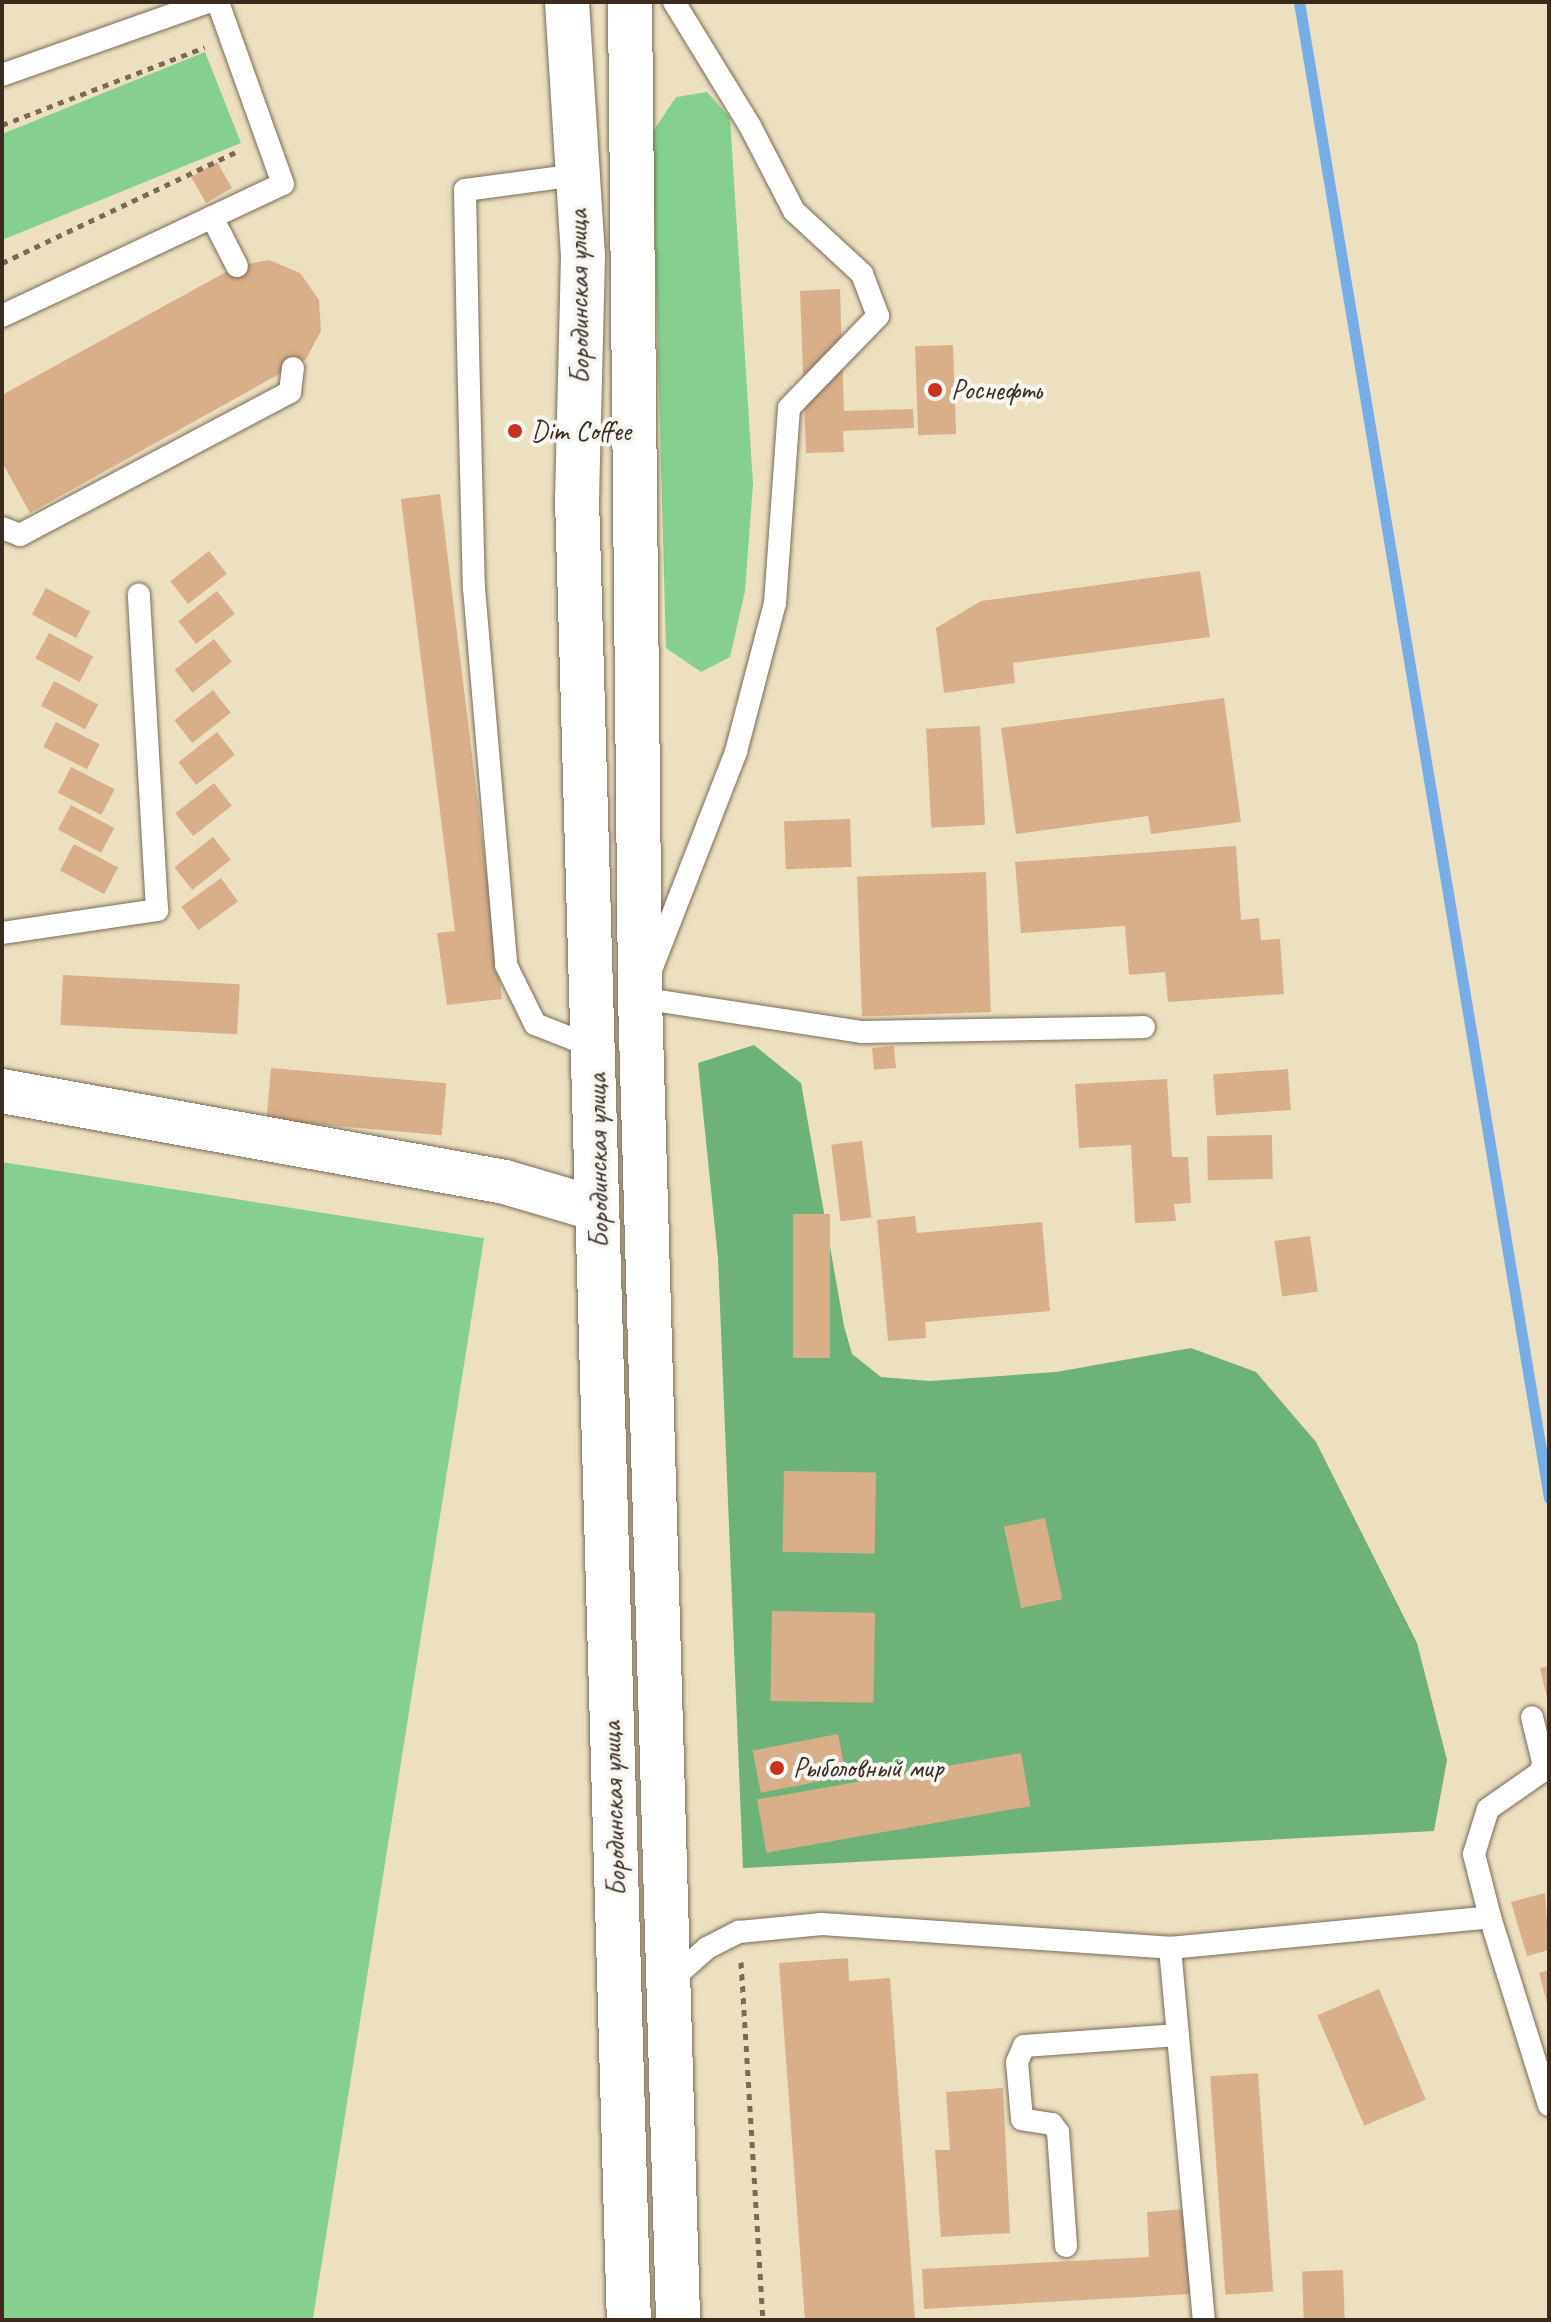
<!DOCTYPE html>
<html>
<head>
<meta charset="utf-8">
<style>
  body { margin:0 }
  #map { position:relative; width:1551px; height:2322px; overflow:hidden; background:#ede0c1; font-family:Caveat,sans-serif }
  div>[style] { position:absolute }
  .green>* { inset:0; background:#85d08e; transform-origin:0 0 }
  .forest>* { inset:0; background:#6cb279 }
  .stream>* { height:11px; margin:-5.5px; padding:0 5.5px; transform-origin:5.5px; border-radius:5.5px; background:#77ade5 }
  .building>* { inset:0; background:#d9af8a; transform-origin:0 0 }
  .path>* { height:5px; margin-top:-2.5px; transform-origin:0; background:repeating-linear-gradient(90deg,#796a57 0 6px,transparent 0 12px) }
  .roads { filter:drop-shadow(0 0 2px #796a57) drop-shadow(0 0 2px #796a57) }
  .lane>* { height:22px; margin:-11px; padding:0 11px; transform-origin:11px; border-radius:11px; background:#fff }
  .street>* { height:44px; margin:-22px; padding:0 22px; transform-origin:22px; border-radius:22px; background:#fff }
  .primary>* { height:44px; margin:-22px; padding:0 22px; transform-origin:22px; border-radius:22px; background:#fff }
  .dots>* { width:22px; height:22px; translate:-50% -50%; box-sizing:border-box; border:4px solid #f6f6f2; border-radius:50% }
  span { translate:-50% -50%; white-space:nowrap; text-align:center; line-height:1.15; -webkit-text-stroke:8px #f6f6f2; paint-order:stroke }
  .street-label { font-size:28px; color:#3b2a1e }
  .poi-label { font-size:28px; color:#3b2a1e }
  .left { translate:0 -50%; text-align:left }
  .frame { position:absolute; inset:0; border:4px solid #3b2a1e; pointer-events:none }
</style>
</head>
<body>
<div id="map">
  <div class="green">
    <div style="clip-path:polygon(205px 52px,241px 143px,2px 240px,2px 134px)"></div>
    <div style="clip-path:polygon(707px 92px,730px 118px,753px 484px,745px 591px,730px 657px,701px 672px,666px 648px,652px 133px,676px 97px)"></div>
    <div style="left:2px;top:1162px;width:488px;height:1158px;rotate:9deg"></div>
  </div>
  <div class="forest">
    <div style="clip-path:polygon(754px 1045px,801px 1083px,844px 1326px,852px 1354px,881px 1377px,930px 1381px,1056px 1372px,1191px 1348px,1256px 1372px,1316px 1442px,1417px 1643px,1447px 1760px,1434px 1831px,743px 1868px,718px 1258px,698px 1063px)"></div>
  </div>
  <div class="stream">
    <div style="left:1299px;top:2px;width:1517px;rotate:80.51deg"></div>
  </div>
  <div class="building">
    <div style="left:217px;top:162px;width:30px;height:30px;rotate:60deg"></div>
    <div style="clip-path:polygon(269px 260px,300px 273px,319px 300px,321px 331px,306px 359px,30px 513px,2px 462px,2px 395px,237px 266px)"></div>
    <div style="clip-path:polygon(840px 289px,844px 411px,913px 409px,914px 428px,843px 431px,844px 452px,806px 453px,800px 291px)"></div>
    <div style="left:953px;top:345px;width:89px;height:38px;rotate:88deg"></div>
    <div style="clip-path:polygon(440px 494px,502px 999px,447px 1005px,437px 933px,455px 931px,401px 499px)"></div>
    <div style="left:209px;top:551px;width:29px;height:49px;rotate:52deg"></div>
    <div style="clip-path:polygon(1200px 571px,1210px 637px,1013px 663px,1015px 683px,944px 693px,936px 628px,981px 601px)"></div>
    <div style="left:46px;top:588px;width:50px;height:30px;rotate:28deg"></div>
    <div style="left:217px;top:591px;width:29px;height:49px;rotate:52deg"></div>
    <div style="left:49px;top:633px;width:50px;height:29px;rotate:28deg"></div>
    <div style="left:214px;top:639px;width:29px;height:50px;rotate:52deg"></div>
    <div style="left:54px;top:681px;width:50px;height:28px;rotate:28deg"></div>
    <div style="left:213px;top:690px;width:29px;height:49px;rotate:52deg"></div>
    <div style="clip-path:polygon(1224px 698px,1241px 822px,1151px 834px,1148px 816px,1016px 834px,1001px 728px)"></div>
    <div style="left:56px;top:722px;width:49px;height:28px;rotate:27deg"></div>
    <div style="left:980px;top:726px;width:99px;height:54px;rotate:87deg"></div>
    <div style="left:217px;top:732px;width:29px;height:49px;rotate:52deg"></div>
    <div style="left:71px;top:767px;width:49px;height:29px;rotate:27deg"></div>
    <div style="left:214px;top:783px;width:29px;height:49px;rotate:52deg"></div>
    <div style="left:71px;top:805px;width:49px;height:28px;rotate:28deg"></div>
    <div style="left:850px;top:819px;width:48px;height:66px;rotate:88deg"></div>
    <div style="left:213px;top:837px;width:29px;height:49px;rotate:52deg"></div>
    <div style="left:74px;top:844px;width:50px;height:30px;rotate:28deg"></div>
    <div style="clip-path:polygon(1236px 846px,1241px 920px,1259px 918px,1261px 940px,1280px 939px,1284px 994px,1168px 1002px,1165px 972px,1129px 975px,1125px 926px,1021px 933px,1015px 862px)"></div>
    <div style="left:986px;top:872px;width:140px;height:129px;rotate:88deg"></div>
    <div style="left:221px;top:878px;width:29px;height:49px;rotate:54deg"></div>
    <div style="left:63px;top:975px;width:177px;height:50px;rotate:3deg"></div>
    <div style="left:894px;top:1046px;width:22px;height:22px;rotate:85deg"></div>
    <div style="left:271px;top:1068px;width:176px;height:52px;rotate:5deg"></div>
    <div style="left:1288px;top:1069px;width:41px;height:75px;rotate:86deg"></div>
    <div style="clip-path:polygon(1167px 1079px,1172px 1157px,1188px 1157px,1191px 1203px,1174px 1204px,1176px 1221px,1135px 1223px,1131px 1145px,1079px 1148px,1075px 1084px)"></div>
    <div style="left:1272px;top:1135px;width:44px;height:65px;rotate:89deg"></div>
    <div style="left:862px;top:1141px;width:77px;height:31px;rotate:83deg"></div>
    <div style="left:793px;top:1214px;width:37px;height:144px"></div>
    <div style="clip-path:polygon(915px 1216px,917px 1233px,1042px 1222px,1050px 1311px,925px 1322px,926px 1338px,888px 1341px,877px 1220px)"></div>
    <div style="left:1310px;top:1236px;width:56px;height:36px;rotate:82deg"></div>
    <div style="left:784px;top:1471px;width:92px;height:81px;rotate:1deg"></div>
    <div style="left:1045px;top:1518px;width:83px;height:42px;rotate:78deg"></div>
    <div style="left:772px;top:1611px;width:103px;height:90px;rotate:1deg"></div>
    <div style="clip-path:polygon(1549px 1666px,1549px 1702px,1548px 1702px,1540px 1668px)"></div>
    <div style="left:838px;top:1734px;width:43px;height:87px;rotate:79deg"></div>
    <div style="left:1021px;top:1753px;width:54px;height:268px;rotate:80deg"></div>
    <div style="clip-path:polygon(1545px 1893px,1549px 1950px,1527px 1956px,1511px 1902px)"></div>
    <div style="clip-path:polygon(848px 1958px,849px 1981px,890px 1978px,915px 2320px,805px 2320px,779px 1963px)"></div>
    <div style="clip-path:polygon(1549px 1970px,1549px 2006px,1548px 2007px,1539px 1973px)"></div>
    <div style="left:1379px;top:1989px;width:120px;height:67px;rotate:67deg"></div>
    <div style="left:1258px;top:2073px;width:219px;height:48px;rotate:86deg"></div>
    <div style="clip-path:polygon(1003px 2088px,1010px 2233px,941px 2237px,935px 2150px,950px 2150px,946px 2092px)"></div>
    <div style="clip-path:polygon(1187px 2209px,1192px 2294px,924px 2309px,922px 2269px,1149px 2257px,1147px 2212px)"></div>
    <div style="left:1343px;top:2270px;width:50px;height:41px;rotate:88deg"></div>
  </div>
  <div class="path">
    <div style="left:2px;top:125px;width:217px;rotate:-21deg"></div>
    <div style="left:2px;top:263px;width:263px;rotate:-25.4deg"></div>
    <div style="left:741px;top:1962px;width:359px;rotate:86.5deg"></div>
  </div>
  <div class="roads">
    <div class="lane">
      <div style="left:674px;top:2px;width:145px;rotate:58.5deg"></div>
      <div style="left:750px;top:126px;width:96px;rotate:62.6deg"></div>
      <div style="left:794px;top:211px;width:93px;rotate:42.8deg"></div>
      <div style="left:862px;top:274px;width:45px;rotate:69.1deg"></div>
      <div style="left:878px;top:316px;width:128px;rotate:134.1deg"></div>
      <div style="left:789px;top:408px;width:196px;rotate:94.1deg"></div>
      <div style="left:775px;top:603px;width:154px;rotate:104.7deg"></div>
      <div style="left:736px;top:752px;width:264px;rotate:111.3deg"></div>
      <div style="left:640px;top:998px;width:225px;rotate:8.7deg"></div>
      <div style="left:862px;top:1032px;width:282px;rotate:-1deg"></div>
      <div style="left:2px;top:75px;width:219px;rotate:-19.5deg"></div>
      <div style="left:576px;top:175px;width:112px;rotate:172.3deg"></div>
      <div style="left:465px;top:190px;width:158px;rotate:88.9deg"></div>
      <div style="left:468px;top:348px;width:240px;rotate:88.6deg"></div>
      <div style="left:474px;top:588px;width:378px;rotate:85.1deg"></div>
      <div style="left:506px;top:965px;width:66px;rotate:63.8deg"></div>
      <div style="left:535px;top:1024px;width:66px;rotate:21.5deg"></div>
      <div style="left:212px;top:217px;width:55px;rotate:63deg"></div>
      <div style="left:2px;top:316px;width:310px;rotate:-25.2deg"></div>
      <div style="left:283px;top:184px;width:193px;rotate:-109.7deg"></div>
      <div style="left:2px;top:528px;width:19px;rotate:21deg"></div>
      <div style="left:20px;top:535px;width:306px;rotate:-27.9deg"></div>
      <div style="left:290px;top:392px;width:24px;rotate:-83deg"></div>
      <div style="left:2px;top:933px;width:157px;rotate:-8.4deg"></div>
      <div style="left:157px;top:910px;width:316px;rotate:-93.3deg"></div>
      <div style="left:1490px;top:1917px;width:65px;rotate:-104.3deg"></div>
      <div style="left:1474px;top:1854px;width:47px;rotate:-72.7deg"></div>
      <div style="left:1488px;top:1809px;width:65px;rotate:-34.9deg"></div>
      <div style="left:1541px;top:1772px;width:10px;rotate:-79deg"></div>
      <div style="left:1543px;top:1762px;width:46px;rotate:-103.7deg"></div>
      <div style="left:1170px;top:1948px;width:321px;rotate:-5.5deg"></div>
      <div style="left:1490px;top:1917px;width:197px;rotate:72.6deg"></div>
      <div style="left:670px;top:1981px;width:50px;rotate:-41.7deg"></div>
      <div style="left:707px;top:1948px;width:36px;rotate:-27deg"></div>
      <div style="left:739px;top:1932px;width:83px;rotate:-5.5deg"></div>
      <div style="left:822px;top:1924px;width:349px;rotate:3.9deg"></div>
      <div style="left:1170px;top:1948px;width:374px;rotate:84.8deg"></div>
      <div style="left:1066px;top:2246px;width:114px;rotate:-94deg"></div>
      <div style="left:1058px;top:2132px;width:10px;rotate:-127deg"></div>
      <div style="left:1052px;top:2124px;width:30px;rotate:-171deg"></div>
      <div style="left:1022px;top:2119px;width:57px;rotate:-95deg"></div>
      <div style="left:1017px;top:2062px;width:17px;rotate:-66deg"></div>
      <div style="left:1024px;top:2046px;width:154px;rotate:-4.1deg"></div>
    </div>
    <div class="street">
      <div style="left:2px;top:1091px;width:511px;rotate:10.25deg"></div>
      <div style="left:505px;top:1182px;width:96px;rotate:16.4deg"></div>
    </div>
    <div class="primary">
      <div style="left:567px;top:2px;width:255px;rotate:86.4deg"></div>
      <div style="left:583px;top:256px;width:242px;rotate:91.4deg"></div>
      <div style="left:577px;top:498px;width:1823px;rotate:88.37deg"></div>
      <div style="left:630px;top:2px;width:996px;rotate:89.42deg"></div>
      <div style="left:640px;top:998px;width:1323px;rotate:88.35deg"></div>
    </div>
  </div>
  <div class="dots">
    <div style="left:935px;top:390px;background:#c8321e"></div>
    <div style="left:515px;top:431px;background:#c8321e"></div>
    <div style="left:777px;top:1768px;background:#c8321e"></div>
  </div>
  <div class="street-label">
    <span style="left:579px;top:297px;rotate:-91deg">Бородинская улица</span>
    <span style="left:598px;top:1161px;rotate:-91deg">Бородинская улица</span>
    <span style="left:614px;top:1809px;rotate:-92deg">Бородинская улица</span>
  </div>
  <div class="poi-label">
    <span class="left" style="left:951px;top:390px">Роснефть</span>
    <span class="left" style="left:531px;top:431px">Dim Coffee</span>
    <span class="left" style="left:793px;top:1768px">Рыболовный мир</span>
  </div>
  <div class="frame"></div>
</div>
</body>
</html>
